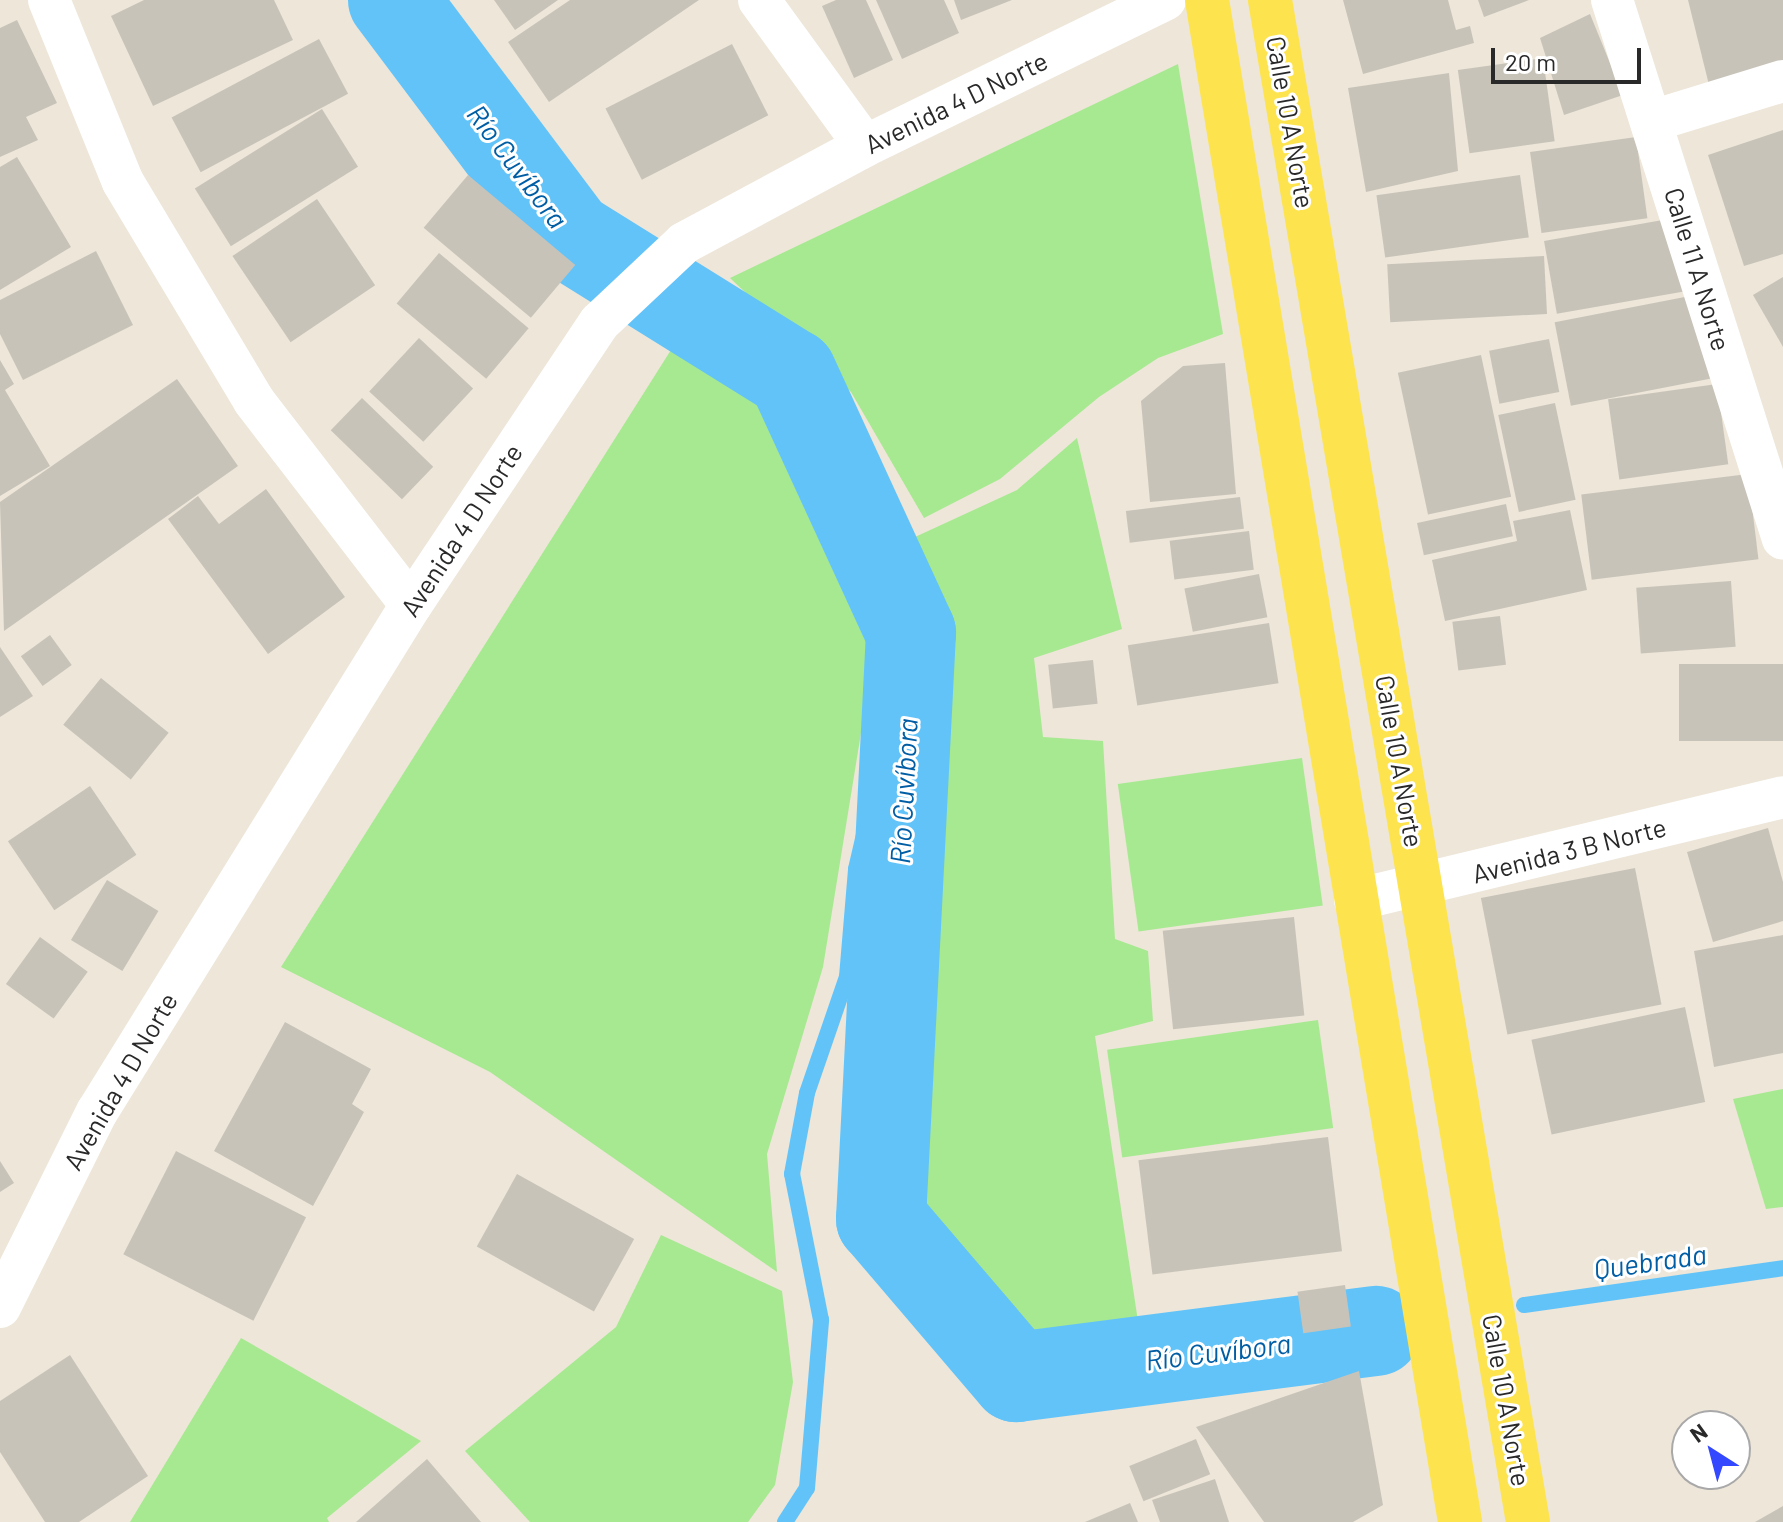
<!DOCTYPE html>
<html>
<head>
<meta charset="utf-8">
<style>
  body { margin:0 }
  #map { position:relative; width:1783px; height:1522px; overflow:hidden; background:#ede6d9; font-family:Barlow,sans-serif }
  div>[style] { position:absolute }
  .green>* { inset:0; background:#a7e991; transform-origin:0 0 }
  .stream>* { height:16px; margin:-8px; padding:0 8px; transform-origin:8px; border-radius:8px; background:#62c3f9 }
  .river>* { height:90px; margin:-45px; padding:0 45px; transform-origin:45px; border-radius:45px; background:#62c3f9 }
  .building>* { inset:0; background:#c8c3b9; transform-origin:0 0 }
  .street>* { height:42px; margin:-21px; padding:0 21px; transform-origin:21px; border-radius:21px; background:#fff }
  .primary>* { height:44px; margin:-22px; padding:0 22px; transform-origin:22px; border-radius:22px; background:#fde44e }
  span { translate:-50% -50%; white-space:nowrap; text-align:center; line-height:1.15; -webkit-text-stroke:6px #fff; paint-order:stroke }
  .street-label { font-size:26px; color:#292929 }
  .water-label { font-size:28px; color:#015ea5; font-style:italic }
  .north { position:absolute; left:1671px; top:1410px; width:80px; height:80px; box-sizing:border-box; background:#fff; border:2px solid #a9a9a9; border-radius:50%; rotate:324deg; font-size:22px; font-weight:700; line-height:32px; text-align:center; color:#292929 }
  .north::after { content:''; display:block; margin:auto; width:28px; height:36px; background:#3448ff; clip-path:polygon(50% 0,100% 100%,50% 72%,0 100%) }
  .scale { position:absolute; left:1491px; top:48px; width:150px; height:36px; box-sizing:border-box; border:4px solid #292929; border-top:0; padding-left:10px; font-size:24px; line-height:28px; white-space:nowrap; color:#292929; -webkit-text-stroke:6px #fff; paint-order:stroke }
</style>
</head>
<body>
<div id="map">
  <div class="green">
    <div style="clip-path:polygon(1178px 64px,1223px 334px,1158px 358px,1099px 397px,1000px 479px,924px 518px,851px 392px,730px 278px)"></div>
    <div style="clip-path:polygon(676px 342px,770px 404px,874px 653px,823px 967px,767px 1154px,777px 1272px,490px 1072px,281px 967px)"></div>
    <div style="clip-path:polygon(1077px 438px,1122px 629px,1034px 658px,1043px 737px,1103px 741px,1115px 939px,1148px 951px,1153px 1021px,1095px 1036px,1139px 1328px,1026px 1342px,908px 1205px,936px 624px,902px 543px,1017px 490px)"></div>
    <div style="left:1302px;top:758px;width:149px;height:186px;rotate:82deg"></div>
    <div style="left:1318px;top:1020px;width:109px;height:213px;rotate:82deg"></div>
    <div style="clip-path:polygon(1783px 1089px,1783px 1207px,1766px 1209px,1733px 1099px)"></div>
    <div style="clip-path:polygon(661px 1235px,782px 1291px,793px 1382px,775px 1485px,748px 1522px,530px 1522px,465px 1451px,616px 1327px)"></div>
    <div style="clip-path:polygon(241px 1338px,421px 1441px,327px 1518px,329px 1522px,130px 1522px)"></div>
  </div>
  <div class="stream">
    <div style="left:1524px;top:1305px;width:262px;rotate:-8.1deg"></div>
    <div style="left:785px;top:1522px;width:40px;rotate:-57.1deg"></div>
    <div style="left:807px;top:1488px;width:169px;rotate:-85.2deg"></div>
    <div style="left:821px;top:1320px;width:149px;rotate:-101.2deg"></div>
    <div style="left:792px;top:1174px;width:82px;rotate:-79.5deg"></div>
    <div style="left:807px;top:1093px;width:123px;rotate:-71deg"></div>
    <div style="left:847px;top:977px;width:108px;rotate:-85.2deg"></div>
    <div style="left:856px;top:869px;width:242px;rotate:-76.9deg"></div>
  </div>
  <div class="river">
    <div style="left:393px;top:0;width:295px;rotate:53.1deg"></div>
    <div style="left:570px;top:236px;width:261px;rotate:31.9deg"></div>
    <div style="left:792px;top:374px;width:285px;rotate:65.3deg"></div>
    <div style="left:911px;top:633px;width:587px;rotate:92.93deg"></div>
    <div style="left:881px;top:1219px;width:208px;rotate:49.5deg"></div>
    <div style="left:1016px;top:1377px;width:363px;rotate:-7.3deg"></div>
  </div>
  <div class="building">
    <div style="clip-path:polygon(144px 0,274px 0,293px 40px,153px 106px,111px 16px)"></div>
    <div style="clip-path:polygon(494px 0,558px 0,515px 30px)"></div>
    <div style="clip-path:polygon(570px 0,699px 0,549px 102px,508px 42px)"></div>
    <div style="clip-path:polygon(836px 0,866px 0,893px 60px,854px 78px,822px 6px)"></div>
    <div style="clip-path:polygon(876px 0,944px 0,959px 33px,902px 59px)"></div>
    <div style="clip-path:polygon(954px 0,1012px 0,961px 20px)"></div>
    <div style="clip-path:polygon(1343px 0,1448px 0,1456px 30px,1470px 26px,1474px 43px,1363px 74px)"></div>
    <div style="clip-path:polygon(1478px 0,1529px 0,1484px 17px)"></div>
    <div style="clip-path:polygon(1688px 0,1783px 0,1783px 67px,1710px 89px)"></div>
    <div style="clip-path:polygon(1590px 14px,1623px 95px,1564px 115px,1540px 38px)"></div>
    <div style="clip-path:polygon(17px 20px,57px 103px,26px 117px,38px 140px,0 157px,0 28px)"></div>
    <div style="left:319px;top:39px;width:62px;height:167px;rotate:62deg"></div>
    <div style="left:732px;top:44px;width:80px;height:142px;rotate:63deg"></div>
    <div style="left:1543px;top:58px;width:84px;height:86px;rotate:82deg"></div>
    <div style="clip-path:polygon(1449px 73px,1458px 171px,1366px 192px,1348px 88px)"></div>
    <div style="left:322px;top:109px;width:68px;height:150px;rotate:58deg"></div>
    <div style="clip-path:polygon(1783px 130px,1783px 254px,1744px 266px,1708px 155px)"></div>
    <div style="left:1636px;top:137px;width:82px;height:107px;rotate:82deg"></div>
    <div style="clip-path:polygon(17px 157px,71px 247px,0 290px,0 167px)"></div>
    <div style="left:468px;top:175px;width:140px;height:69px;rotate:40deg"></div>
    <div style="left:1520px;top:175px;width:63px;height:145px;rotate:82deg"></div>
    <div style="left:317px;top:199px;width:104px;height:102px;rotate:56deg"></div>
    <div style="left:1674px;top:218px;width:74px;height:132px;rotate:80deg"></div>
    <div style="clip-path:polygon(96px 251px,133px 325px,23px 380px,0 334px,0 300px)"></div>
    <div style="left:439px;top:253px;width:117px;height:66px;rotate:40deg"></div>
    <div style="left:1544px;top:256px;width:58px;height:157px;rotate:87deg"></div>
    <div style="clip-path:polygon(1783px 277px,1783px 347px,1753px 295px)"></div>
    <div style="left:1695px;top:295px;width:85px;height:143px;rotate:79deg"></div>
    <div style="left:419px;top:338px;width:74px;height:73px;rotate:43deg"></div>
    <div style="left:1549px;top:339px;width:54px;height:61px;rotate:79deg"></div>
    <div style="left:1481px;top:355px;width:145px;height:85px;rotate:78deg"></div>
    <div style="clip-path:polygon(0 360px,14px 384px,5px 390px,50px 466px,0 496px)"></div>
    <div style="clip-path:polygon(1225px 363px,1236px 494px,1150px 502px,1141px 401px,1183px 366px)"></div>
    <div style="clip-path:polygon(177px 379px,238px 466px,4px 631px,0 502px)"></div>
    <div style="left:1717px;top:384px;width:81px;height:110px;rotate:82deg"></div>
    <div style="left:362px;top:398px;width:99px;height:45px;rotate:44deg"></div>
    <div style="left:1555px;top:403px;width:99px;height:58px;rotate:78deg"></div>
    <div style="left:1748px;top:474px;width:86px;height:168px;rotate:83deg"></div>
    <div style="clip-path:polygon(266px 489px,345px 597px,268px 654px,168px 519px,198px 496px,219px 524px)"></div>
    <div style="left:1240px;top:497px;width:32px;height:115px;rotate:83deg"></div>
    <div style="left:1506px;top:504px;width:33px;height:91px;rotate:78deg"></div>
    <div style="clip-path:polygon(1570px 510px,1587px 590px,1445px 621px,1432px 560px,1517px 541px,1513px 521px)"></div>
    <div style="left:1249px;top:531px;width:39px;height:80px;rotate:83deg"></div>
    <div style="left:1259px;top:574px;width:44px;height:76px;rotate:79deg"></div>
    <div style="left:1731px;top:581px;width:66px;height:95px;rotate:86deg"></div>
    <div style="left:1500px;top:616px;width:49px;height:48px;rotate:83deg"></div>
    <div style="left:1269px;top:623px;width:61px;height:143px;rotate:81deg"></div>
    <div style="left:50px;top:635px;width:37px;height:36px;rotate:54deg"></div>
    <div style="clip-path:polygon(0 647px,33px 696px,0 717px)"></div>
    <div style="left:1093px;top:660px;width:44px;height:45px;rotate:84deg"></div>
    <div style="left:1783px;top:664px;width:77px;height:104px;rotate:90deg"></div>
    <div style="left:101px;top:678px;width:87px;height:60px;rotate:39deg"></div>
    <div style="left:90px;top:786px;width:83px;height:99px;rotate:56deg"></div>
    <div style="clip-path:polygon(1768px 828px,1783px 882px,1783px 921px,1713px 942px,1687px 852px)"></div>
    <div style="left:1635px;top:868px;width:139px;height:157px;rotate:79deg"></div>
    <div style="left:107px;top:880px;width:60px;height:70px;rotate:31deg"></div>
    <div style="left:1294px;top:917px;width:99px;height:132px;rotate:84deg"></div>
    <div style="clip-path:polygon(1783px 935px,1783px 1053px,1714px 1067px,1694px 951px)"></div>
    <div style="left:40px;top:937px;width:59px;height:58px;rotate:36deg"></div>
    <div style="left:1685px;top:1007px;width:97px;height:157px;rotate:78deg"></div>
    <div style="clip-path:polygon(285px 1022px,371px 1069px,352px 1104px,364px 1112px,313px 1206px,214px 1151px)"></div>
    <div style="left:1328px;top:1137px;width:115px;height:191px;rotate:83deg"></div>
    <div style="left:176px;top:1151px;width:146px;height:116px;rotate:27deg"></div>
    <div style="clip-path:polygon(0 1161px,14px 1183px,0 1192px)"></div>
    <div style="left:517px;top:1174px;width:134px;height:83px;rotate:29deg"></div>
    <div style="left:1345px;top:1285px;width:42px;height:48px;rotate:82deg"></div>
    <div style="clip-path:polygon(70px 1355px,148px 1476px,79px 1522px,45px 1522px,0 1452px,0 1401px)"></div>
    <div style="clip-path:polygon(1359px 1371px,1383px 1505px,1353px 1522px,1264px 1522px,1196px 1427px)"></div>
    <div style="left:1196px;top:1439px;width:38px;height:72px;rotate:68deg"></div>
    <div style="clip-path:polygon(427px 1459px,481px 1522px,356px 1522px)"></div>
    <div style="clip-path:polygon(1215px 1479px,1229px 1522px,1160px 1522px,1152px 1500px)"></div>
    <div style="clip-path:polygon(1130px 1503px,1138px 1522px,1085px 1522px)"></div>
    <div style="clip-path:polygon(1783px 1506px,1783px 1522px,1755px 1522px)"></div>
  </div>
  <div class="street">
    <div style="left:49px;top:0;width:196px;rotate:67.9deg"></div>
    <div style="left:123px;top:182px;width:255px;rotate:59.1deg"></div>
    <div style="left:254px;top:401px;width:257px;rotate:52.4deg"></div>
    <div style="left:759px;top:0;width:180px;rotate:54deg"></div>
    <div style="left:1612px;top:0;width:565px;rotate:72.4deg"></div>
    <div style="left:1652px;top:121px;width:137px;rotate:-17deg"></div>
    <div style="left:1355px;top:900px;width:440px;rotate:-13.5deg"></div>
    <div style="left:0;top:1307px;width:218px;rotate:-63.6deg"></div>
    <div style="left:97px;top:1112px;width:596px;rotate:-58.23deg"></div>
    <div style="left:411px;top:605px;width:340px;rotate:-56.3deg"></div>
    <div style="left:600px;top:322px;width:115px;rotate:-43.2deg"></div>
    <div style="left:684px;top:243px;width:205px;rotate:-28.2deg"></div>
    <div style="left:865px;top:146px;width:334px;rotate:-26deg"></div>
  </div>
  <div class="primary">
    <div style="left:1207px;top:0;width:1543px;rotate:80.56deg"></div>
    <div style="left:1270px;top:0;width:1544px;rotate:80.38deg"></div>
  </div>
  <div class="street-label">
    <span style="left:956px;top:102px;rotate:-26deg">Avenida 4 D Norte</span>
    <span style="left:1291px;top:122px;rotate:80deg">Calle 10 A Norte</span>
    <span style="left:1698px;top:269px;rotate:73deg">Calle 11 A Norte</span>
    <span style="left:461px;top:530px;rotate:-57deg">Avenida 4 D Norte</span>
    <span style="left:1400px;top:761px;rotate:80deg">Calle 10 A Norte</span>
    <span style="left:1569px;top:850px;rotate:-14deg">Avenida 3 B Norte</span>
    <span style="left:120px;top:1081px;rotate:-60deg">Avenida 4 D Norte</span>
    <span style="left:1507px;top:1400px;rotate:80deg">Calle 10 A Norte</span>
  </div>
  <div class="water-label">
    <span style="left:518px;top:166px;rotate:53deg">Río Cuvíbora</span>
    <span style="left:903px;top:791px;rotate:-87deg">Río Cuvíbora</span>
    <span style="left:1650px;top:1261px;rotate:-8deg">Quebrada</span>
    <span style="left:1218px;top:1351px;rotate:-7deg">Río Cuvíbora</span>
  </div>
  <div class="north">N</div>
  <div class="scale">20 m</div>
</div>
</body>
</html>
